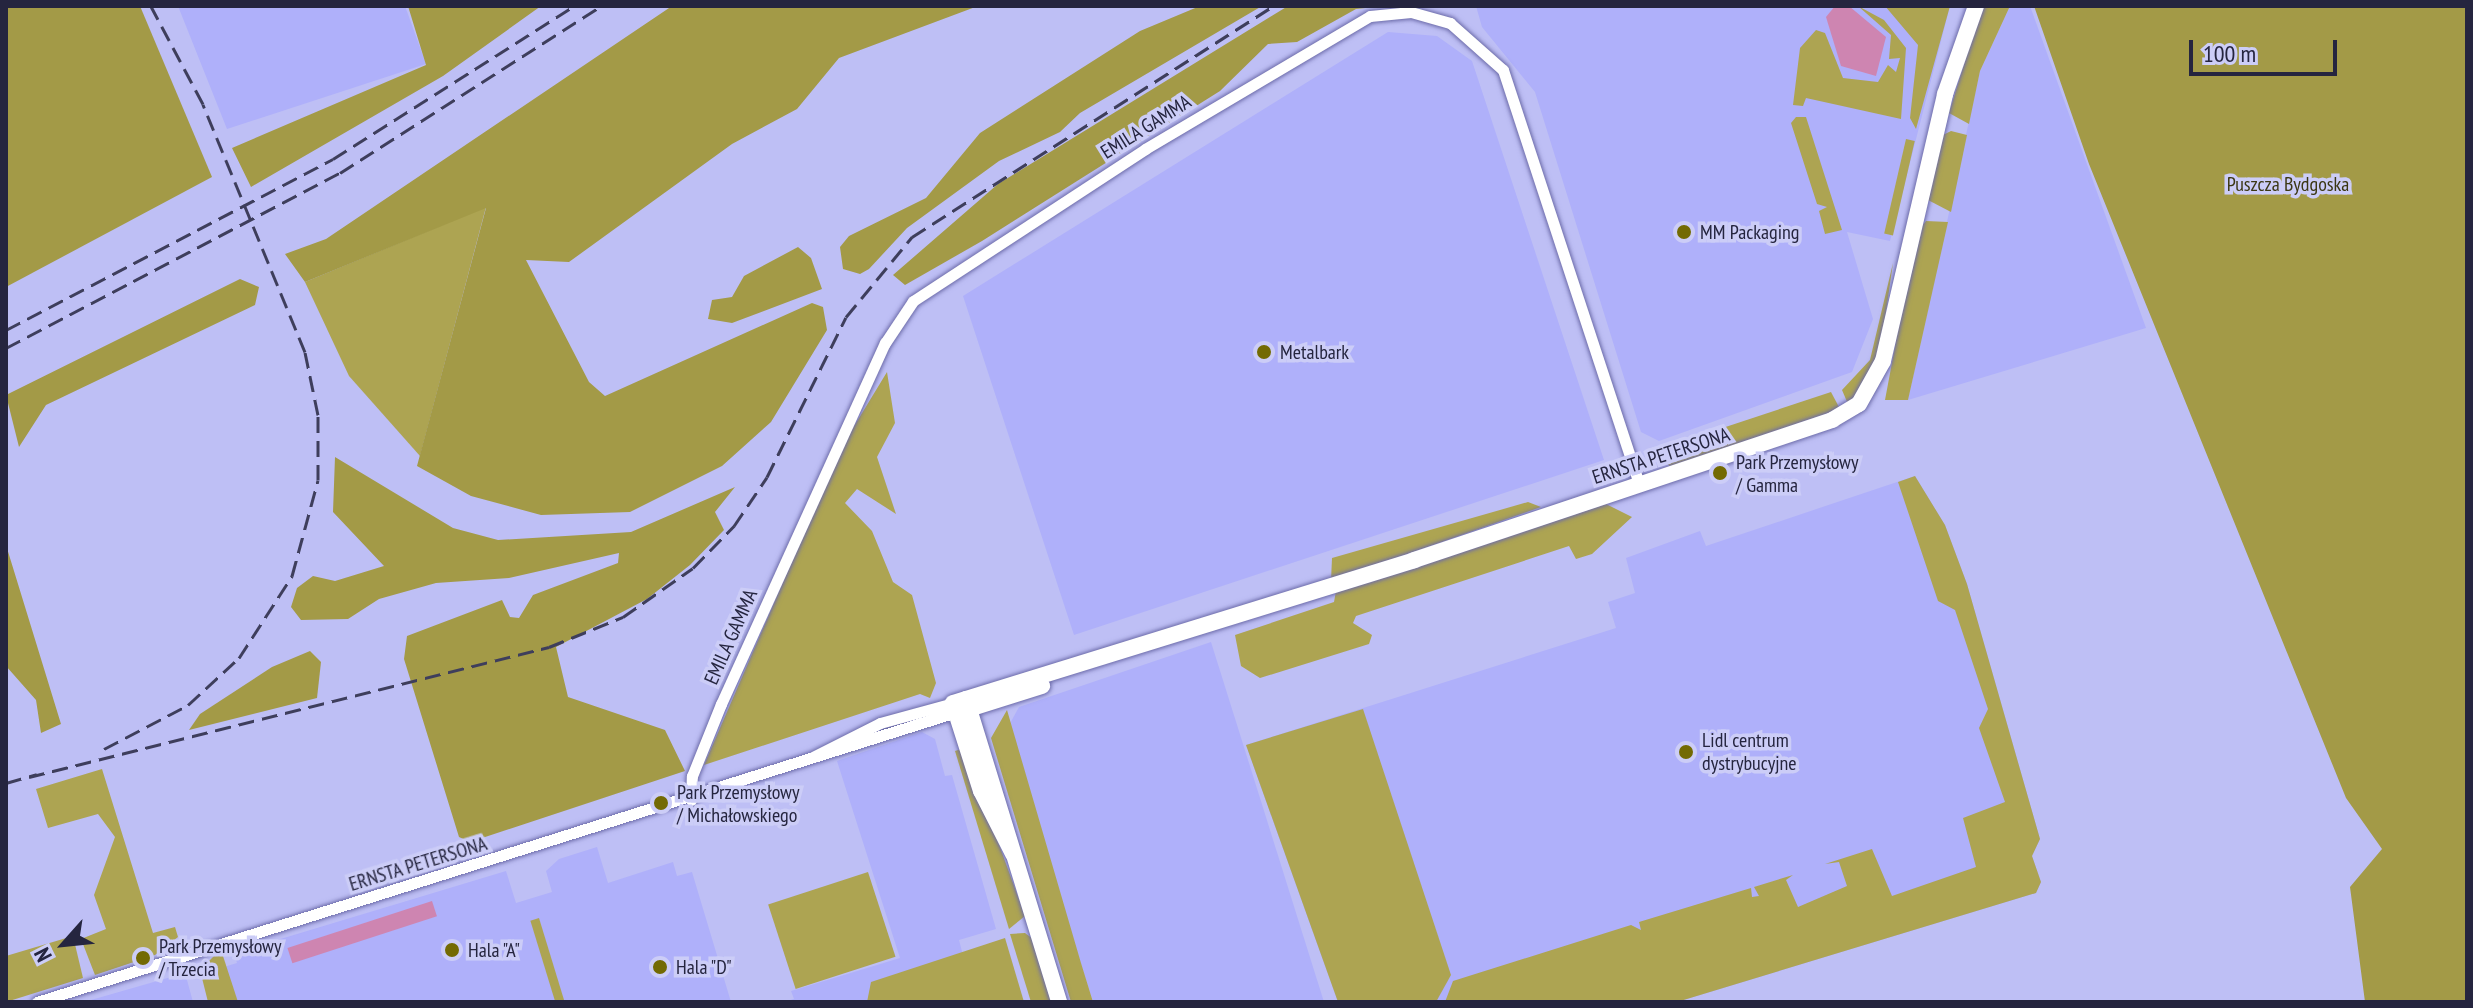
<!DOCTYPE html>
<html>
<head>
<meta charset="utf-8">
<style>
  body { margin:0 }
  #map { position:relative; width:2473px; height:1008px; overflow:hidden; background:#bebff5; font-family:"PT Sans Narrow",sans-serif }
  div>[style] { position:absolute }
  .built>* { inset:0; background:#afb0fa }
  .green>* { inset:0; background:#ada452; transform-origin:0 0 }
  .forest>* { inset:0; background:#a39a47 }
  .water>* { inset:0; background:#ce85b1; transform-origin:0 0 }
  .roads { filter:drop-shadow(0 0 2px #6c6ba9) drop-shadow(0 0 2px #6c6ba9) }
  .street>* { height:11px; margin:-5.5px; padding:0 5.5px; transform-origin:5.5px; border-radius:5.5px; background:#fff }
  .secondary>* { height:16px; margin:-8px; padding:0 8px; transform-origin:8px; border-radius:8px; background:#fff }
  .rail>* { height:3px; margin-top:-1.5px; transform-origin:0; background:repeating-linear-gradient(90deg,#3e3e5c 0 16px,transparent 0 24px) }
  .dots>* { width:22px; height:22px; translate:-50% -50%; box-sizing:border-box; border:4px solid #cccdf7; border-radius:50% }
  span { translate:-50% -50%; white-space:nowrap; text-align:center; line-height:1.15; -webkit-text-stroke:7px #cccdf7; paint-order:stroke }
  .street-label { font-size:20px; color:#25253f }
  .park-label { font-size:20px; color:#3b3713 }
  .poi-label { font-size:20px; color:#25253f }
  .left { translate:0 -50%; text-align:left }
  .frame { position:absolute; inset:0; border:8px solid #25253f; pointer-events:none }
  .north { position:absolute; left:24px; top:904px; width:80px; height:80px; -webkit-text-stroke:6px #cccdf7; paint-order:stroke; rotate:243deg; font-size:22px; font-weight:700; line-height:32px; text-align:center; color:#25253f }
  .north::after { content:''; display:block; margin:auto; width:28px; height:36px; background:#25253f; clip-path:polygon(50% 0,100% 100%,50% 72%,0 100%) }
  .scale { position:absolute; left:2189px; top:40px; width:148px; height:36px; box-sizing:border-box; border:4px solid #25253f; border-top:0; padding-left:10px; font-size:24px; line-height:28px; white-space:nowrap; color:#25253f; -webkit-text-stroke:6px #cccdf7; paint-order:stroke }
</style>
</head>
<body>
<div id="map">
  <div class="built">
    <div style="clip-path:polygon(178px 6px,405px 6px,426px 64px,227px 129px)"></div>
    <div style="clip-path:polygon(1476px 6px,1950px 6px,1890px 241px,1847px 232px,1873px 319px,1852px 372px,1659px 441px,1641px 432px,1535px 92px,1482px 27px)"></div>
    <div style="clip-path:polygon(2010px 6px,2030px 6px,2146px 328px,1908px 400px,1980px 71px)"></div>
    <div style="clip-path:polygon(1388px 32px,1437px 36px,1472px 61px,1604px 460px,1074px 635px,963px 296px)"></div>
    <div style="clip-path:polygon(1915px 476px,1945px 525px,1967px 584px,2040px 839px,2032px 856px,2041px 882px,2036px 893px,1677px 1002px,1338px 1002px,1246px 745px,1616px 628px,1608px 602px,1635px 593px,1626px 558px,1700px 531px,1706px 546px)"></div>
    <div style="clip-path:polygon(1211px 642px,1324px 1002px,1093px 1002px,1007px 729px,1019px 707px)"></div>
    <div style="clip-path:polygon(922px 732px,935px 739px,945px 776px,952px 775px,996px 929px,959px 940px,966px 967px,993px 959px,1006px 1002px,783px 1002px,794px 999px,791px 991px,900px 958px,837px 761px)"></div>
    <div style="clip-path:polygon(597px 847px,608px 883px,673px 862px,677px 876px,692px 872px,731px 1002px,222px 1002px,217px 969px,237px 963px,234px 953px,506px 871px,516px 903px,552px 892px,546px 871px,559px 859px)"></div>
    <div style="clip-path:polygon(178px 975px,187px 980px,193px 1002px,84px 1002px)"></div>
  </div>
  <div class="green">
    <div style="clip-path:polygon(1858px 6px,1884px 20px,1906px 48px,1901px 119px,1806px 98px,1803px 106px,1793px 105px,1800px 48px,1816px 30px,1825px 33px,1843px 78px,1878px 82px,1888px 65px,1896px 72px,1900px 58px,1889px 59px,1891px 35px)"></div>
    <div style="clip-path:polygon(1885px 6px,1950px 6px,1916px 129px,1910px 118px,1918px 45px)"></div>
    <div style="clip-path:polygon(1982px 6px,2010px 6px,1980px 71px,1969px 124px,1949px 113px)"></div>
    <div style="clip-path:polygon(1796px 117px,1806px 117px,1842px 230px,1825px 234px,1819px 211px,1827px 207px,1817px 204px,1791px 123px)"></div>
    <div style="clip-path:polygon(1951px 131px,1967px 135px,1951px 212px,1928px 200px,1941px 136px)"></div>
    <div style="left:1906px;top:139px;width:9px;height:97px;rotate:13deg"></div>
    <div style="clip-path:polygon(486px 207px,420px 456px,349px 376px,305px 282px)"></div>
    <div style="clip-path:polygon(1926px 221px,1948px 222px,1908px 400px,1885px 400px,1916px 234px)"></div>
    <div style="clip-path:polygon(1893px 263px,1882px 340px,1868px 381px,1848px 404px,1842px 390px,1870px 360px)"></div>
    <div style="clip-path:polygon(887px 372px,895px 423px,877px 457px,896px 514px,857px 489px,845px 503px,872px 531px,893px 582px,912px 595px,936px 683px,930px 698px,920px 694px,704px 765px,842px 446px)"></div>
    <div style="clip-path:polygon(1831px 392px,1840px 409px,1671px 468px,1667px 463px,1662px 448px)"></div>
    <div style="clip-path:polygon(1915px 476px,1945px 525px,1967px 584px,2040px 839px,2032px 856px,2041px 882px,2036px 893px,1677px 1002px,1445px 1002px,1453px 981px,1631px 925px,1641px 930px,1639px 922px,1751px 888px,1752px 897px,1759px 896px,1754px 887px,1793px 875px,1786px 880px,1798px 907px,1847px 886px,1839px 862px,1825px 864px,1872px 849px,1892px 896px,1976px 867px,1963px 818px,2005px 802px,1979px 728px,1988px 709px,1955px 610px,1938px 601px,1898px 482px)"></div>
    <div style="clip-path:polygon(1528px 502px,1541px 507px,1331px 581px,1332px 558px)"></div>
    <div style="clip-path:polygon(1606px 504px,1632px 517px,1592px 554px,1576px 559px,1569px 546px,1356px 616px,1353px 623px,1372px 635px,1369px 644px,1260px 678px,1241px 666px,1235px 635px,1334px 602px,1336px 591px)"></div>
    <div style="clip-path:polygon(1363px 709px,1451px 975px,1436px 1002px,1338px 1002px,1246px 745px)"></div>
    <div style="clip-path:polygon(1007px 710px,1081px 963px,1093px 1002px,1071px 1002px,991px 738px)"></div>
    <div style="clip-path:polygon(964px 748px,1025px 916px,1009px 929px,955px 751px)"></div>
    <div style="clip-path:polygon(102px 769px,153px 933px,175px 927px,178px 937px,155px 955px,95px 975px,81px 939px,106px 929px,94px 895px,115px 837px,98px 814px,48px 828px,36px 789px)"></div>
    <div style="left:868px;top:872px;width:89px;height:105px;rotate:72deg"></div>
    <div style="left:539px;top:918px;width:88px;height:9px;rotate:73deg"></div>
    <div style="clip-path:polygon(1025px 933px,1033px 939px,1052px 1002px,1031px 1002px,1010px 934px)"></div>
    <div style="clip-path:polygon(73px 936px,83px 978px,6px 1002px,6px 956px)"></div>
    <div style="clip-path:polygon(1005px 938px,1024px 1002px,867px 1002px,871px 982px)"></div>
    <div style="clip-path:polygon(217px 953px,223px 956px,238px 1002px,208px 1002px,200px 970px)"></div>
  </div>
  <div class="forest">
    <div style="clip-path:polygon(6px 6px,140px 6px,212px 177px,6px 287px)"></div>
    <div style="clip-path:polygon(408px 6px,541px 6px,443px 76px,251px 187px,232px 148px,426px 65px)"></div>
    <div style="clip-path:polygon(672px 6px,978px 6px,839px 58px,797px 109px,732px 144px,569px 262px,526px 260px,589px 382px,605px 396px,812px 303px,823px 307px,827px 330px,771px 422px,722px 466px,630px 512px,541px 515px,471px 496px,417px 466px,486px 208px,305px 282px,285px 254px,326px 239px)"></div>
    <div style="clip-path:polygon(1200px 6px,1262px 6px,1080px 113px,1060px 132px,999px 161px,907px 228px,869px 269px,860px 274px,843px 269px,840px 247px,849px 236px,926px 198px,980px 133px,1140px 31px)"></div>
    <div style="clip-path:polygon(1288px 6px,1385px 6px,1356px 9px,1297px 42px,1268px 44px,1220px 91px,982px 241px,905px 285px,893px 275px,998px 184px)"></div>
    <div style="clip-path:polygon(2034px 6px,2467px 6px,2467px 1002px,2365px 1002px,2350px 887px,2382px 849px,2346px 798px,2089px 164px)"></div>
    <div style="clip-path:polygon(798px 247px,811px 258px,822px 289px,732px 323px,708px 319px,712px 300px,732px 297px,744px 276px)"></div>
    <div style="clip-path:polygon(240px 279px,259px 287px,255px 305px,46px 405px,19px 447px,6px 395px)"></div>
    <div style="clip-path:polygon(335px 457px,453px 528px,498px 540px,631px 532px,735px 487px,715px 512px,724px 530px,690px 565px,647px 599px,556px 647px,568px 697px,665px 730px,685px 771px,470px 842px,459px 837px,404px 659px,407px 636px,502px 600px,510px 617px,519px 618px,533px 595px,618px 563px,619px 553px,509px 578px,436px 583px,379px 599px,348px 619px,301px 620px,291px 607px,297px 588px,313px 576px,335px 581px,384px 566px,333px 512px)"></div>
    <div style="clip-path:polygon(6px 545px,61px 724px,41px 733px,36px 700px,6px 666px)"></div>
    <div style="clip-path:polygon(310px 651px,321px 662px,317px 698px,189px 730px,200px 714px,272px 667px)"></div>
  </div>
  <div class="water">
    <div style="clip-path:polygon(1835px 6px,1849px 6px,1886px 37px,1876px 76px,1841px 66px,1826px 17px)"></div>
    <div style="left:432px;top:901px;width:16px;height:152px;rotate:72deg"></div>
  </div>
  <div class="roads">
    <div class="street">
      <div style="left:813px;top:757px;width:75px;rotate:-26.9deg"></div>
      <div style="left:880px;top:723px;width:76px;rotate:-15.3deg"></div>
      <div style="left:691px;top:800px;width:24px;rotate:-88deg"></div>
      <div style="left:692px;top:776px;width:78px;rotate:-68.1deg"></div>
      <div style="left:721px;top:704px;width:397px;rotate:-65.6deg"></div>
      <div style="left:885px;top:343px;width:50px;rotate:-56.3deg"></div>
      <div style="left:913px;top:301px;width:277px;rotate:-33.2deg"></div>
      <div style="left:1145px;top:149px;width:261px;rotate:-30.6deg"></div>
      <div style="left:1370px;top:16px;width:41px;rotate:-5.6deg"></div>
      <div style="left:1411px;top:12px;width:41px;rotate:15.8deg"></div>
      <div style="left:1450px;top:23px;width:71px;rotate:41.6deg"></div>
      <div style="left:1503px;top:70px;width:436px;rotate:71.8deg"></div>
      <div style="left:37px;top:1002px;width:964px;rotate:-17.51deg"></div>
    </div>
    <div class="secondary">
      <div style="left:966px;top:699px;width:317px;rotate:72.9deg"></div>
      <div style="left:962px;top:711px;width:84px;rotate:-17.4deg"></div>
      <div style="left:1013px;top:854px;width:71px;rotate:-116.9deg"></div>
      <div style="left:981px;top:791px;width:92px;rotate:-107.7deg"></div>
      <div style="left:953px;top:703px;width:483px;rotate:-17.2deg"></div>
      <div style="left:1414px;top:560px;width:441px;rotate:-18.5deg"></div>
      <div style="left:1832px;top:420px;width:31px;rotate:-31deg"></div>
      <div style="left:1859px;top:404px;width:49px;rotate:-60.8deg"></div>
      <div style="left:1883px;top:361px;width:274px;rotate:-76.9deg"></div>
      <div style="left:1945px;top:94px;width:93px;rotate:-70.6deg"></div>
    </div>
  </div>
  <div class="rail">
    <div style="left:6px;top:330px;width:369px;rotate:-27.6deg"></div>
    <div style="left:333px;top:159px;width:285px;rotate:-32.4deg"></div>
    <div style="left:6px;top:348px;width:377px;rotate:-27.7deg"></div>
    <div style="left:340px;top:173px;width:310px;rotate:-32.6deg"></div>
    <div style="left:104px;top:749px;width:95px;rotate:-27.6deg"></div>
    <div style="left:188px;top:705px;width:69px;rotate:-42.7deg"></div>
    <div style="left:239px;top:658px;width:98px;rotate:-57.1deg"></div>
    <div style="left:292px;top:576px;width:99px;rotate:-74.8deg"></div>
    <div style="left:318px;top:480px;width:65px;rotate:-90deg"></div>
    <div style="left:318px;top:415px;width:64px;rotate:-101.7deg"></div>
    <div style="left:305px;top:352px;width:268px;rotate:-112.4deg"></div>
    <div style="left:203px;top:104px;width:111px;rotate:-118deg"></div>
    <div style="left:29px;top:777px;width:536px;rotate:-14.04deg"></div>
    <div style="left:549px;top:647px;width:80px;rotate:-22.1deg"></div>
    <div style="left:623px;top:617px;width:85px;rotate:-35deg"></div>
    <div style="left:693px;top:568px;width:59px;rotate:-45.7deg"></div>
    <div style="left:734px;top:526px;width:59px;rotate:-56deg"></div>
    <div style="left:767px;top:477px;width:178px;rotate:-63.7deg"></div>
    <div style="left:846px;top:317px;width:104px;rotate:-50.5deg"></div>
    <div style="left:912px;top:237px;width:429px;rotate:-32.6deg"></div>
    <div style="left:6px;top:783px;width:32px;rotate:-16deg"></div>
  </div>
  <div class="dots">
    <div style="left:1684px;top:232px;background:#736a03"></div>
    <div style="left:1264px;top:352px;background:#736a03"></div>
    <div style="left:1720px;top:473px;background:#736a03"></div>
    <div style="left:1686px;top:752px;background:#736a03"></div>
    <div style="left:661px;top:803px;background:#736a03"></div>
    <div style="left:452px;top:950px;background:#736a03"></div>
    <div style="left:143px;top:958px;background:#736a03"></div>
    <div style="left:660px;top:967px;background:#736a03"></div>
  </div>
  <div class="street-label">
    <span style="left:1146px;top:127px;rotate:-32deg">EMILA GAMMA</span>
    <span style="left:1661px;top:456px;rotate:-18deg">ERNSTA PETERSONA</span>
    <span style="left:731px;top:637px;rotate:-66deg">EMILA GAMMA</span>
    <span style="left:418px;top:864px;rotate:-17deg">ERNSTA PETERSONA</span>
  </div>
  <div class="park-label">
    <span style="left:2288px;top:184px">Puszcza Bydgoska</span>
  </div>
  <div class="poi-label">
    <span class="left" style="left:1700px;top:232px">MM Packaging</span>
    <span class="left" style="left:1280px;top:352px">Metalbark</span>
    <span class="left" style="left:1736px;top:474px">Park Przemysłowy<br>/ Gamma</span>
    <span class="left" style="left:1702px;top:752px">Lidl centrum<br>dystrybucyjne</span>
    <span class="left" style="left:677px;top:804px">Park Przemysłowy<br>/ Michałowskiego</span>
    <span class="left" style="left:159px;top:958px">Park Przemysłowy<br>/ Trzecia</span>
    <span class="left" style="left:468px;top:950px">Hala "A"</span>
    <span class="left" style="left:676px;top:967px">Hala "D"</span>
  </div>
  <div class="frame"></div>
  <div class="north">N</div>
  <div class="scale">100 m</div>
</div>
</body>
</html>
